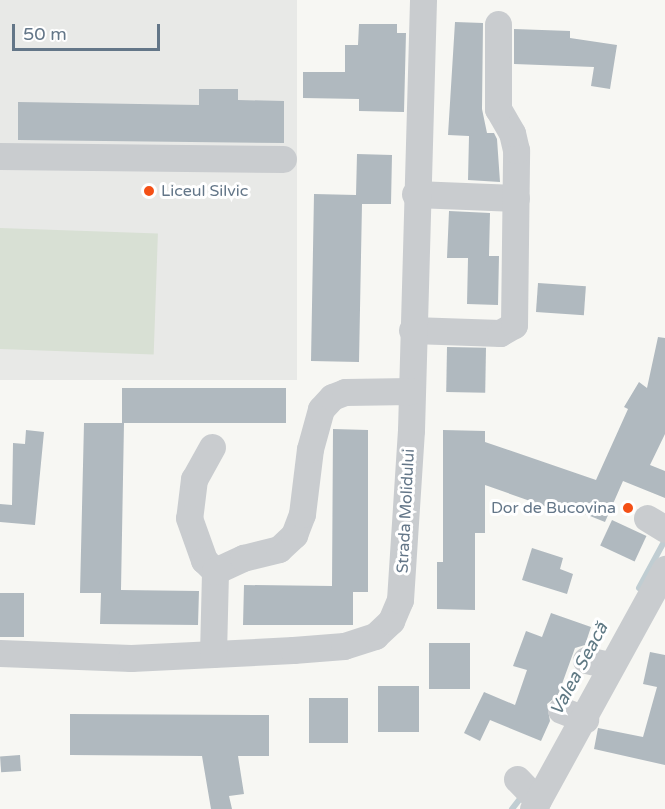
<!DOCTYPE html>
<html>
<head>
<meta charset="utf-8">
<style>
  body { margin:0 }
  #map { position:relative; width:665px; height:809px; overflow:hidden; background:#f7f7f3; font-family:"Varela Round",sans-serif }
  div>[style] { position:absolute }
  .built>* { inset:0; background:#e8e9e7; transform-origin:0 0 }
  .green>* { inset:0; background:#d8e0d4; transform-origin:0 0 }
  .stream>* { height:6px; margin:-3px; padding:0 3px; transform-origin:3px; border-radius:3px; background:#c0cdd2 }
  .building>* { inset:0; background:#b0b9bf; transform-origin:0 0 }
  .minor>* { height:27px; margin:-13.5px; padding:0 13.5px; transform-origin:13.5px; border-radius:13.5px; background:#c9cccf }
  .dots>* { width:16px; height:16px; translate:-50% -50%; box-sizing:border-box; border:3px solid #fff; border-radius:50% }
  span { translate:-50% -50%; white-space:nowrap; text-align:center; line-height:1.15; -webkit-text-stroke:6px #fff; paint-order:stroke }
  .poi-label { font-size:16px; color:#637688 }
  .left { translate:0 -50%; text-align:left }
  .right { translate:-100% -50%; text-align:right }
  .street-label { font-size:16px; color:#637688 }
  .water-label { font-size:18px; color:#5f7984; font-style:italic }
  .scale { position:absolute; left:12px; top:24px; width:148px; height:27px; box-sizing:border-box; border:3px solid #637688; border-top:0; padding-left:8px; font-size:18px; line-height:21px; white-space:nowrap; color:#637688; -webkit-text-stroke:4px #fff; paint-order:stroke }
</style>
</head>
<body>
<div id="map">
  <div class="built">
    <div style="left:297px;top:0;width:380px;height:297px;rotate:90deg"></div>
  </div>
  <div class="green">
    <div style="left:0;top:228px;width:158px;height:121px;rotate:2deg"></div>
  </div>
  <div class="stream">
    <div style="left:639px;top:588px;width:55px;rotate:-61.6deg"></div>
    <div style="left:512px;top:809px;width:18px;rotate:-52deg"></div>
  </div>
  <div class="building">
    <div style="clip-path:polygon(455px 22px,483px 23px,482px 109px,487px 133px,494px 133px,497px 139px,500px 182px,468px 180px,469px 136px,448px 135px)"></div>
    <div style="clip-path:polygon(359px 24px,397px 24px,397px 33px,406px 33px,404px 112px,359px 111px,359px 99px,303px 98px,303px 72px,345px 72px,345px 45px,358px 45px)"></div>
    <div style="clip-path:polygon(514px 29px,570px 31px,570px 38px,617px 45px,610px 89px,591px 86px,594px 67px,514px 64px)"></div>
    <div style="clip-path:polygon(199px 89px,238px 89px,238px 100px,284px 101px,284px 143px,18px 140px,18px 102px,199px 105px)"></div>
    <div style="clip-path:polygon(357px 154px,392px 155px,391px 204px,362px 204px,359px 362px,311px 361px,314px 194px,356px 195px)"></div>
    <div style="clip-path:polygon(449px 211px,490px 213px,489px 256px,499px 256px,498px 305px,467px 304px,468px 258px,447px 258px)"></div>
    <div style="left:538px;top:283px;width:48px;height:29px;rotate:4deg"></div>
    <div style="clip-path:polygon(658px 337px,665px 338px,665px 434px,650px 465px,665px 471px,665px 498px,623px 481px,605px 522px,570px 508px,567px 514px,485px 485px,485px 533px,475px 533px,475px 610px,437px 609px,437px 562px,443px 562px,443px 430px,485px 431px,485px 442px,596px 480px,628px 409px,624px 407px,639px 382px,647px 388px)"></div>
    <div style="left:447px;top:347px;width:39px;height:45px;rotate:1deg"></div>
    <div style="left:122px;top:388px;width:164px;height:35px"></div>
    <div style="clip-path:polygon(84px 423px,124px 423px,121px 590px,199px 591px,198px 625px,100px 624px,101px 593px,80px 593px)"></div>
    <div style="clip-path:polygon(333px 429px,368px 430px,368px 592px,353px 592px,353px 625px,243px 625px,244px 585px,332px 586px)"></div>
    <div style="clip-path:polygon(26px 430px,44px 432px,35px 525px,0 522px,0 504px,12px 505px,13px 443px,25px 444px)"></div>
    <div style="left:612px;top:520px;width:38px;height:28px;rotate:25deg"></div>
    <div style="clip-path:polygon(532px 548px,563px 558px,560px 569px,573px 574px,567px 594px,522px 580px)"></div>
    <div style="left:0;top:593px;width:24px;height:44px"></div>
    <div style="clip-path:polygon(551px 613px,591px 627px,585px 645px,575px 648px,558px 695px,547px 704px,550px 721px,541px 741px,490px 720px,480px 741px,464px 733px,484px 692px,515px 705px,527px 670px,513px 666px,526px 631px,542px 637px)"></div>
    <div style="left:429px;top:643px;width:41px;height:46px"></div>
    <div style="clip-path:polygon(650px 652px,665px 655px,665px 765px,594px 749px,598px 728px,643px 737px,657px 687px,643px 684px)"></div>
    <div style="left:419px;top:686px;width:46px;height:41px;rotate:90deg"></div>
    <div style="left:309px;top:698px;width:39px;height:45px"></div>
    <div style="clip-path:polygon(70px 714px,269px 715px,269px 756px,238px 756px,244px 794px,229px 796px,232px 809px,211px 809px,202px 756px,70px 755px)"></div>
    <div style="left:20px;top:755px;width:16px;height:20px;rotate:86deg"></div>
  </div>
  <div class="minor">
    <div style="left:0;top:156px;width:283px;rotate:0.6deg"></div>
    <div style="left:415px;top:194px;width:101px;rotate:2.3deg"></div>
    <div style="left:412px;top:330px;width:88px;rotate:2deg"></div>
    <div style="left:500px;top:333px;width:16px;rotate:-30deg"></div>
    <div style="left:514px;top:325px;width:175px;rotate:-89.3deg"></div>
    <div style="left:516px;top:150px;width:17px;rotate:-103deg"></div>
    <div style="left:512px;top:133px;width:28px;rotate:-120deg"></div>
    <div style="left:498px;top:109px;width:85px;rotate:-90deg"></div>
    <div style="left:212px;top:447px;width:37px;rotate:119deg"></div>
    <div style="left:194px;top:479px;width:39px;rotate:97deg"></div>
    <div style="left:189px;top:518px;width:45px;rotate:70.3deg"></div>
    <div style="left:204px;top:560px;width:16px;rotate:45deg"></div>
    <div style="left:647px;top:518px;width:21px;rotate:31deg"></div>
    <div style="left:0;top:653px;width:131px;rotate:2.2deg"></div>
    <div style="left:131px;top:658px;width:162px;rotate:-2.8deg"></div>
    <div style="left:293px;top:650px;width:51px;rotate:-4.5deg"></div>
    <div style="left:344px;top:646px;width:33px;rotate:-18deg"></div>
    <div style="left:375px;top:636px;width:22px;rotate:-43deg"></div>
    <div style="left:391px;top:621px;width:23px;rotate:-67deg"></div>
    <div style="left:400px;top:600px;width:170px;rotate:-86.3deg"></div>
    <div style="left:411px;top:430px;width:430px;rotate:-88.4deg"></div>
    <div style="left:213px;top:654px;width:83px;rotate:-88.6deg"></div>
    <div style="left:215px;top:571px;width:31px;rotate:-25deg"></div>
    <div style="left:243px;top:558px;width:37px;rotate:-14deg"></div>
    <div style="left:279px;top:549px;width:21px;rotate:-43deg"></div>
    <div style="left:294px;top:535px;width:22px;rotate:-69deg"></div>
    <div style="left:302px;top:514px;width:65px;rotate:-83deg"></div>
    <div style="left:310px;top:449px;width:41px;rotate:-74.6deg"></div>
    <div style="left:321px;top:409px;width:16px;rotate:-47deg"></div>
    <div style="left:332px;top:397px;width:14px;rotate:-21deg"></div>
    <div style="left:345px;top:392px;width:66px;rotate:-0.9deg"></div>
    <div style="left:586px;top:660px;width:24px;rotate:12deg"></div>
    <div style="left:561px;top:710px;width:26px;rotate:21deg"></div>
    <div style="left:517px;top:779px;width:30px;rotate:46deg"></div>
    <div style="left:533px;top:809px;width:274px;rotate:-61.2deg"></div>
  </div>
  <div class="dots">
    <div style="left:149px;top:191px;background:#f45016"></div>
    <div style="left:628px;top:508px;background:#f45016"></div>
  </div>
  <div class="poi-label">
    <span class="left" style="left:161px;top:191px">Liceul Silvic</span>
    <span class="right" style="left:616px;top:508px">Dor de Bucovina</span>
  </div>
  <div class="street-label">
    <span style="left:406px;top:511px;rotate:-87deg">Strada Molidului</span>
  </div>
  <div class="water-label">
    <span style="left:579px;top:669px;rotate:-62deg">Valea Seacă</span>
  </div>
  <div class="scale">50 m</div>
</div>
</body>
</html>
